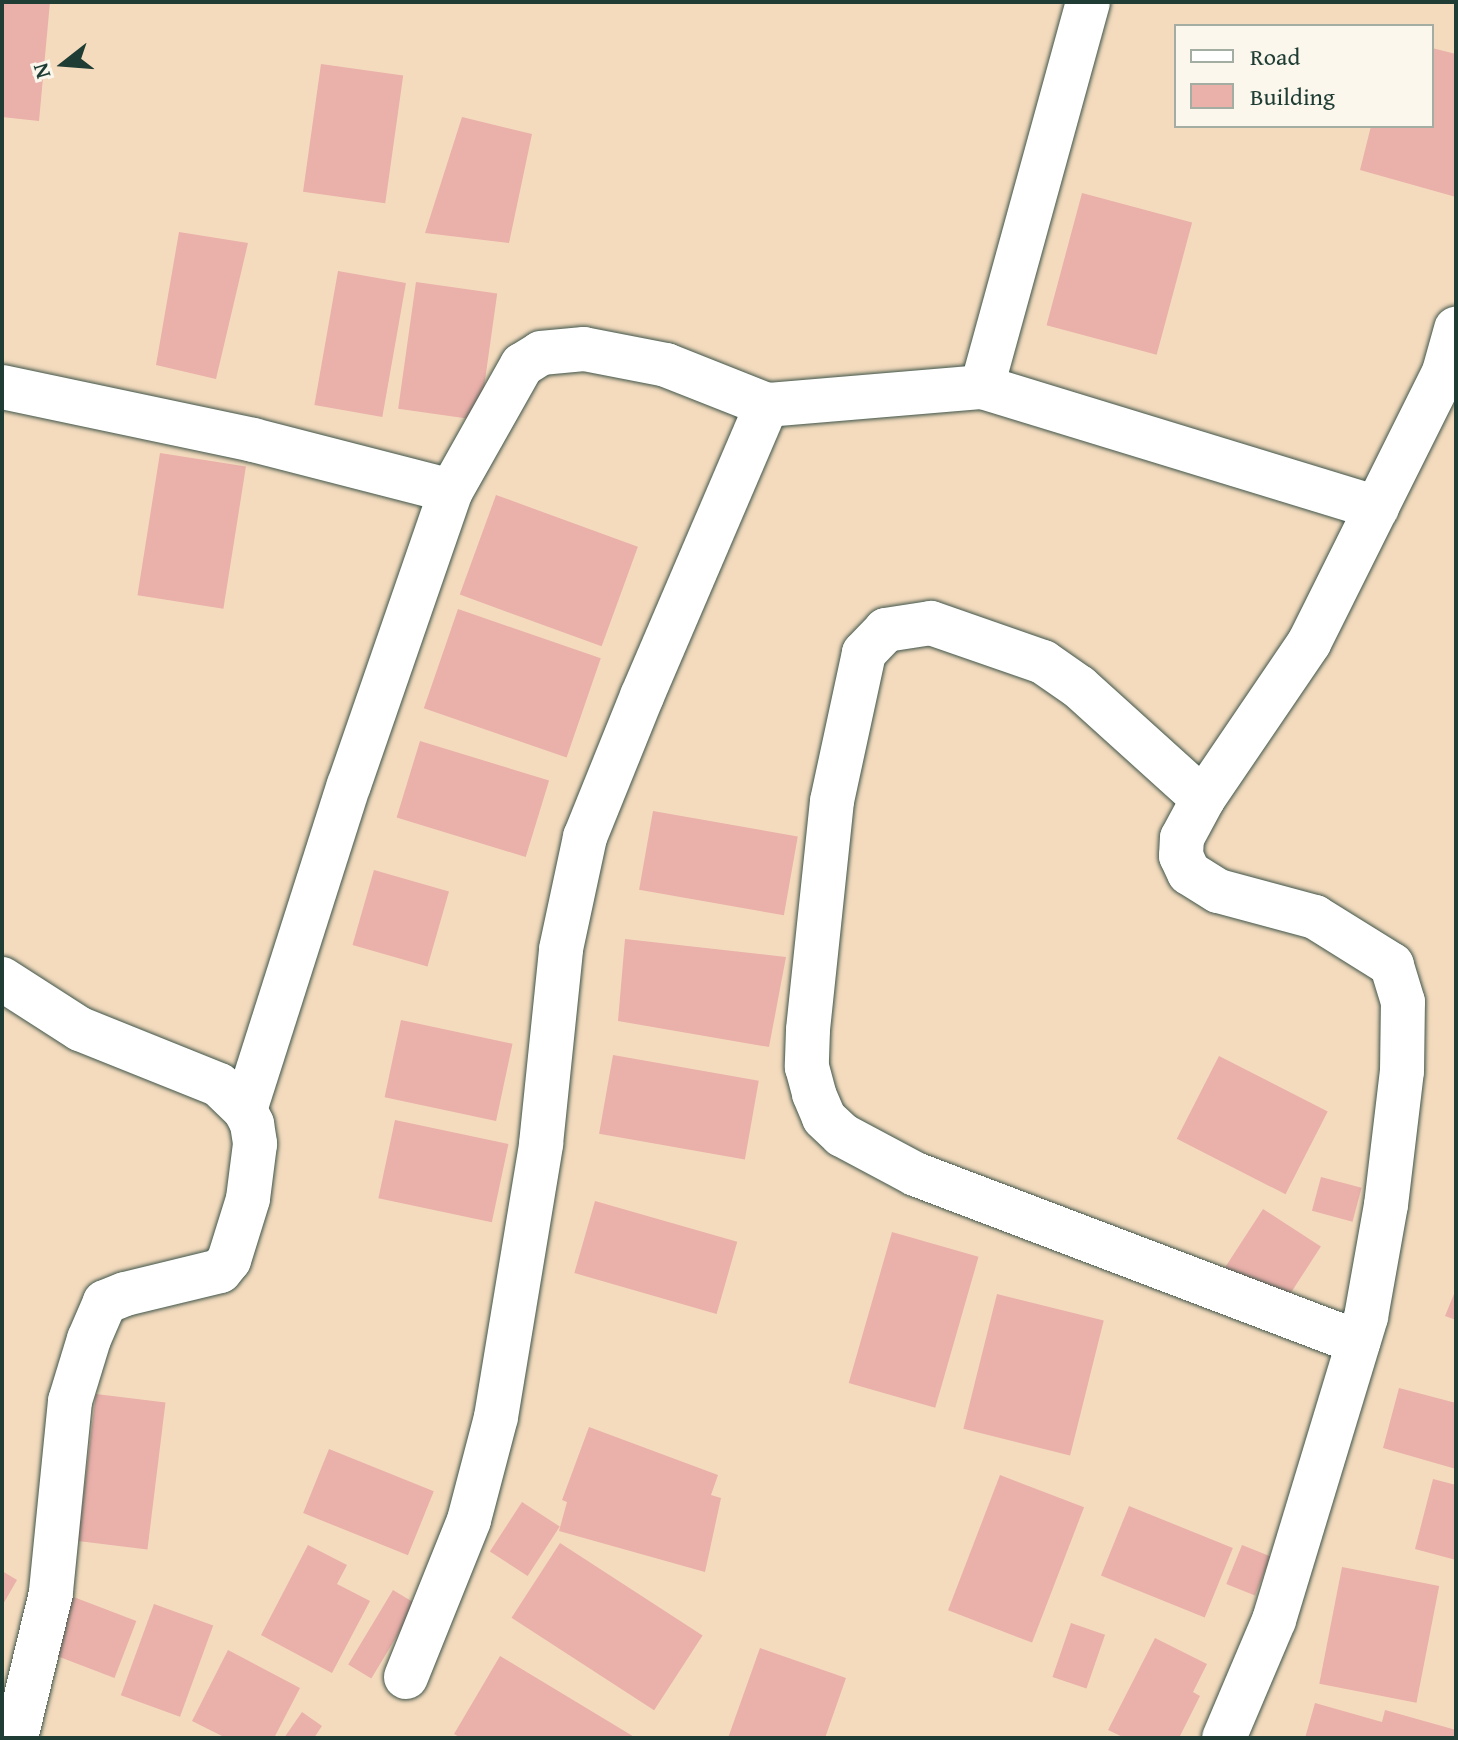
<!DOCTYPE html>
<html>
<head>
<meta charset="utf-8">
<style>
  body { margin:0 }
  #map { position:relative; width:1458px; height:1740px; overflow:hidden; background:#f4dbbe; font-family:"Gentium Book Plus",serif }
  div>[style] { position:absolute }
  .building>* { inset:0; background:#eab0aa; transform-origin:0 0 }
  .roads { filter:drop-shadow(0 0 2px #3f5549) drop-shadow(0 0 2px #3f5549) }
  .minor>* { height:44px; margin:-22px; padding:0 22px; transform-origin:22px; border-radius:22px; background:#fff }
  span { translate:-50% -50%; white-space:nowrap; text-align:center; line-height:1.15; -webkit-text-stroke:6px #fbf7ec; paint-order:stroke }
  .frame { position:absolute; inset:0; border:4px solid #1f3d34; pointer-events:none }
  .legend { position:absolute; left:1174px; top:24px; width:260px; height:104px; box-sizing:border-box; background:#fbf7ec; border:2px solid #a3ada2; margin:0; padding:10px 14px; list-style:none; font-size:24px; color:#1f3d34 }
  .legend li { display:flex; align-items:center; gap:16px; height:40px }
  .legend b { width:40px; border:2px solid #a3ada2 }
  .north { position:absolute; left:24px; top:24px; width:80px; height:80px; -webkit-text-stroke:6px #fbf7ec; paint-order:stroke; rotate:253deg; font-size:22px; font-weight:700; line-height:32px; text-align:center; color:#1f3d34 }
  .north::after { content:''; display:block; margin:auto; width:28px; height:36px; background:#1f3d34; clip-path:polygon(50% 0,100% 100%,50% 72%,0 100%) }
</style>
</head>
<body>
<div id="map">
  <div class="building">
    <div style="clip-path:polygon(2px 2px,50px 2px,39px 121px,2px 117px)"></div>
    <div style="clip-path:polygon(1432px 48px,1456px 54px,1456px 197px,1360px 170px,1371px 126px,1432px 126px)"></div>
    <div style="left:321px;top:64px;width:83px;height:129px;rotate:8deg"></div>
    <div style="clip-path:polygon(462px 117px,532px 134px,509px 243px,425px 233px)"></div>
    <div style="left:1082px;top:193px;width:114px;height:137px;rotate:15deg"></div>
    <div style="clip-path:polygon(179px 232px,248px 243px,216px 379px,156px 365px)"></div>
    <div style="left:338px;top:271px;width:69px;height:136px;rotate:10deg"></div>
    <div style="left:416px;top:282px;width:82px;height:128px;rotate:8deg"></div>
    <div style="left:160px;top:453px;width:87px;height:144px;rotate:9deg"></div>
    <div style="left:496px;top:495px;width:151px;height:106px;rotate:20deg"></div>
    <div style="left:458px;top:609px;width:151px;height:105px;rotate:19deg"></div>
    <div style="left:420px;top:741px;width:135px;height:80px;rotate:17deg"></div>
    <div style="left:653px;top:811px;width:147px;height:80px;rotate:10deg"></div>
    <div style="left:374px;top:870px;width:78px;height:78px;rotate:16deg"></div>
    <div style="clip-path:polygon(625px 939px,786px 957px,769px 1047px,618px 1021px)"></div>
    <div style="left:401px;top:1020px;width:114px;height:79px;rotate:12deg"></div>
    <div style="left:613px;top:1055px;width:148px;height:80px;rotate:10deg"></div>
    <div style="left:1219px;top:1056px;width:122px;height:93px;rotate:27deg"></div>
    <div style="left:395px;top:1120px;width:116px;height:80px;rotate:12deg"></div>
    <div style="left:1321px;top:1177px;width:42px;height:35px;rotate:15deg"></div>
    <div style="left:595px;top:1201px;width:148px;height:75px;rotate:16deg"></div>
    <div style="left:1263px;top:1209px;width:69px;height:73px;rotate:33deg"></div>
    <div style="left:892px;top:1232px;width:90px;height:157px;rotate:16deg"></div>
    <div style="clip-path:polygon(1456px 1289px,1456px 1320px,1445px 1316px)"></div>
    <div style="left:997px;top:1294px;width:110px;height:139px;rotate:14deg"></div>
    <div style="clip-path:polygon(1399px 1388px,1456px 1403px,1456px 1469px,1383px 1448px)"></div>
    <div style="left:96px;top:1394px;width:70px;height:148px;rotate:7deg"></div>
    <div style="clip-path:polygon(589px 1427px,718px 1475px,711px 1495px,721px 1498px,705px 1572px,559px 1531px,567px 1502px,562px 1500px)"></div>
    <div style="left:329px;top:1449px;width:113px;height:69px;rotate:22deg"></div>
    <div style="left:1000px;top:1475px;width:90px;height:145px;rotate:21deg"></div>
    <div style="clip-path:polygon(1433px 1479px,1456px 1485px,1456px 1560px,1415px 1549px)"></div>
    <div style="left:522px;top:1502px;width:45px;height:59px;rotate:33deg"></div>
    <div style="left:1129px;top:1506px;width:112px;height:75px;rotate:22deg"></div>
    <div style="left:560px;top:1543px;width:170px;height:89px;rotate:33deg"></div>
    <div style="clip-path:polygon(308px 1545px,347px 1565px,337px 1584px,370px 1601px,332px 1673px,261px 1635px)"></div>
    <div style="left:1242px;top:1545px;width:31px;height:42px;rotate:22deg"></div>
    <div style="left:1342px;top:1567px;width:99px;height:119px;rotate:11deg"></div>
    <div style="clip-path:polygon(2px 1571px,17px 1580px,2px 1606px)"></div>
    <div style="left:393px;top:1590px;width:27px;height:87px;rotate:31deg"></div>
    <div style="left:71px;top:1596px;width:70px;height:61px;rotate:21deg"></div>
    <div style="left:154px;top:1604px;width:63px;height:97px;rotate:20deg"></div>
    <div style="left:1071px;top:1623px;width:36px;height:57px;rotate:19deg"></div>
    <div style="clip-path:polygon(1155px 1638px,1207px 1664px,1193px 1692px,1200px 1696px,1179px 1738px,1125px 1738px,1108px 1730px)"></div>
    <div style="clip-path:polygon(760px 1648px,846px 1678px,825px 1738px,728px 1738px)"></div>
    <div style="clip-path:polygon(228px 1650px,300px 1688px,274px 1738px,226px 1738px,192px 1721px)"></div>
    <div style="clip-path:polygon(500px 1656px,636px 1738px,461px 1738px,454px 1734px)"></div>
    <div style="clip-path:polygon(1315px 1703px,1382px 1722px,1385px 1710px,1456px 1730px,1456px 1738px,1305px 1738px)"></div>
    <div style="clip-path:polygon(302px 1712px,322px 1726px,314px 1738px,284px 1738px)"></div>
  </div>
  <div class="roads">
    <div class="minor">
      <div style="left:2px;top:387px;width:257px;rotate:11.9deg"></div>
      <div style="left:253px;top:440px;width:204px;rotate:14.4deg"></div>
      <div style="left:451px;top:491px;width:145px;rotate:-60.6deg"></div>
      <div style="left:522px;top:365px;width:22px;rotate:-32deg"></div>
      <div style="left:541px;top:353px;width:43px;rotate:-5.3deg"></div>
      <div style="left:584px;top:349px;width:84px;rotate:11deg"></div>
      <div style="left:666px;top:365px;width:109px;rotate:21.6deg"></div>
      <div style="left:767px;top:405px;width:216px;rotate:-4.8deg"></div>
      <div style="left:982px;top:387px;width:413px;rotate:17deg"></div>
      <div style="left:982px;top:387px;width:399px;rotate:-74.6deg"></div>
      <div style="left:1203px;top:799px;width:167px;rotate:-137.9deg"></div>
      <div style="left:1079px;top:687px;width:44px;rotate:-145.2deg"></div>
      <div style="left:1043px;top:662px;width:119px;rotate:-160.8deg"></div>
      <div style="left:931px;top:623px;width:46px;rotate:171.2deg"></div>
      <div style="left:886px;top:630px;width:32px;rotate:134deg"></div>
      <div style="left:864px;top:653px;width:151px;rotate:102.2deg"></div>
      <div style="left:832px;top:801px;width:230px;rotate:96deg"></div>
      <div style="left:808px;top:1030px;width:37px;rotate:92deg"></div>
      <div style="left:807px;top:1067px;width:28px;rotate:75deg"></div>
      <div style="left:814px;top:1094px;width:26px;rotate:67deg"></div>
      <div style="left:824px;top:1118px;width:25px;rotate:43deg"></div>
      <div style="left:842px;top:1135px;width:83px;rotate:28.1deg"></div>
      <div style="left:915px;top:1174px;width:474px;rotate:20.8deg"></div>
      <div style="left:2px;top:979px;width:93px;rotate:32.7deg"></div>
      <div style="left:80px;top:1029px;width:150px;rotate:21.9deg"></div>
      <div style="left:219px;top:1085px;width:36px;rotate:44deg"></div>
      <div style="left:245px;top:1110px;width:16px;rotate:63deg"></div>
      <div style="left:252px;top:1124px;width:20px;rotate:81deg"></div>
      <div style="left:255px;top:1144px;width:55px;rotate:97.3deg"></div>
      <div style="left:248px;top:1199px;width:64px;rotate:107.3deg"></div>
      <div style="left:229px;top:1260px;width:14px;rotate:129deg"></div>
      <div style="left:220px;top:1271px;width:98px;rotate:166.4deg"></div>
      <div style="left:125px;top:1294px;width:22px;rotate:158deg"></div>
      <div style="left:105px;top:1302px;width:40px;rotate:113.4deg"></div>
      <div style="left:89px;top:1339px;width:65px;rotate:107deg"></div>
      <div style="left:70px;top:1401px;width:193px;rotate:95.7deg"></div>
      <div style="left:51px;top:1593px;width:149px;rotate:103.6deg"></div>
      <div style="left:245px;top:1110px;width:341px;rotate:-72.3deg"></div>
      <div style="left:349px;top:785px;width:311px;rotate:-70.9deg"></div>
      <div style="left:406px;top:1677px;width:169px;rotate:-68.1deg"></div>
      <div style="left:469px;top:1520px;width:106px;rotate:-75.3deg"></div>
      <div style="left:496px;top:1417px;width:277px;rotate:-80.6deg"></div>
      <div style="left:541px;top:1144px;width:196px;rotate:-84.1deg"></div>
      <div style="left:561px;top:949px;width:115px;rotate:-77.9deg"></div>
      <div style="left:585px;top:837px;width:152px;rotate:-68deg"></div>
      <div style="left:642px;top:696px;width:317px;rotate:-66.8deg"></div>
      <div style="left:1224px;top:1738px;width:128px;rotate:-67deg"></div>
      <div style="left:1274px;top:1620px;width:317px;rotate:-73.1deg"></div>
      <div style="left:1366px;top:1317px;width:114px;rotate:-79.9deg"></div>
      <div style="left:1386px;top:1205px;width:135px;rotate:-83.2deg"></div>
      <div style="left:1402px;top:1071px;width:69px;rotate:-89.2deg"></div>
      <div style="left:1403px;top:1002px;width:39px;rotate:-107deg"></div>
      <div style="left:1392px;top:965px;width:91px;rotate:-148.1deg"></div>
      <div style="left:1315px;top:917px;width:100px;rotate:-165deg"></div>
      <div style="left:1218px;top:891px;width:34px;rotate:-148deg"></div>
      <div style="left:1189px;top:873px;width:19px;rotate:-115deg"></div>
      <div style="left:1181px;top:856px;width:18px;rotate:-87deg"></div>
      <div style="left:1182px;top:838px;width:44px;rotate:-61.7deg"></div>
      <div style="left:1203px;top:799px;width:189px;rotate:-55.8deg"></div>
      <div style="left:1309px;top:643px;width:303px;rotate:-63.5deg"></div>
      <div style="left:1444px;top:372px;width:45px;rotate:-74.4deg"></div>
    </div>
  </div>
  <div class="frame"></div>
  <ul class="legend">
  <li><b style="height:10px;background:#fff"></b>Road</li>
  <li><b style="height:22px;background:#eab0aa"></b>Building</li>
  </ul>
  <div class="north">N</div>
</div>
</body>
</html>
